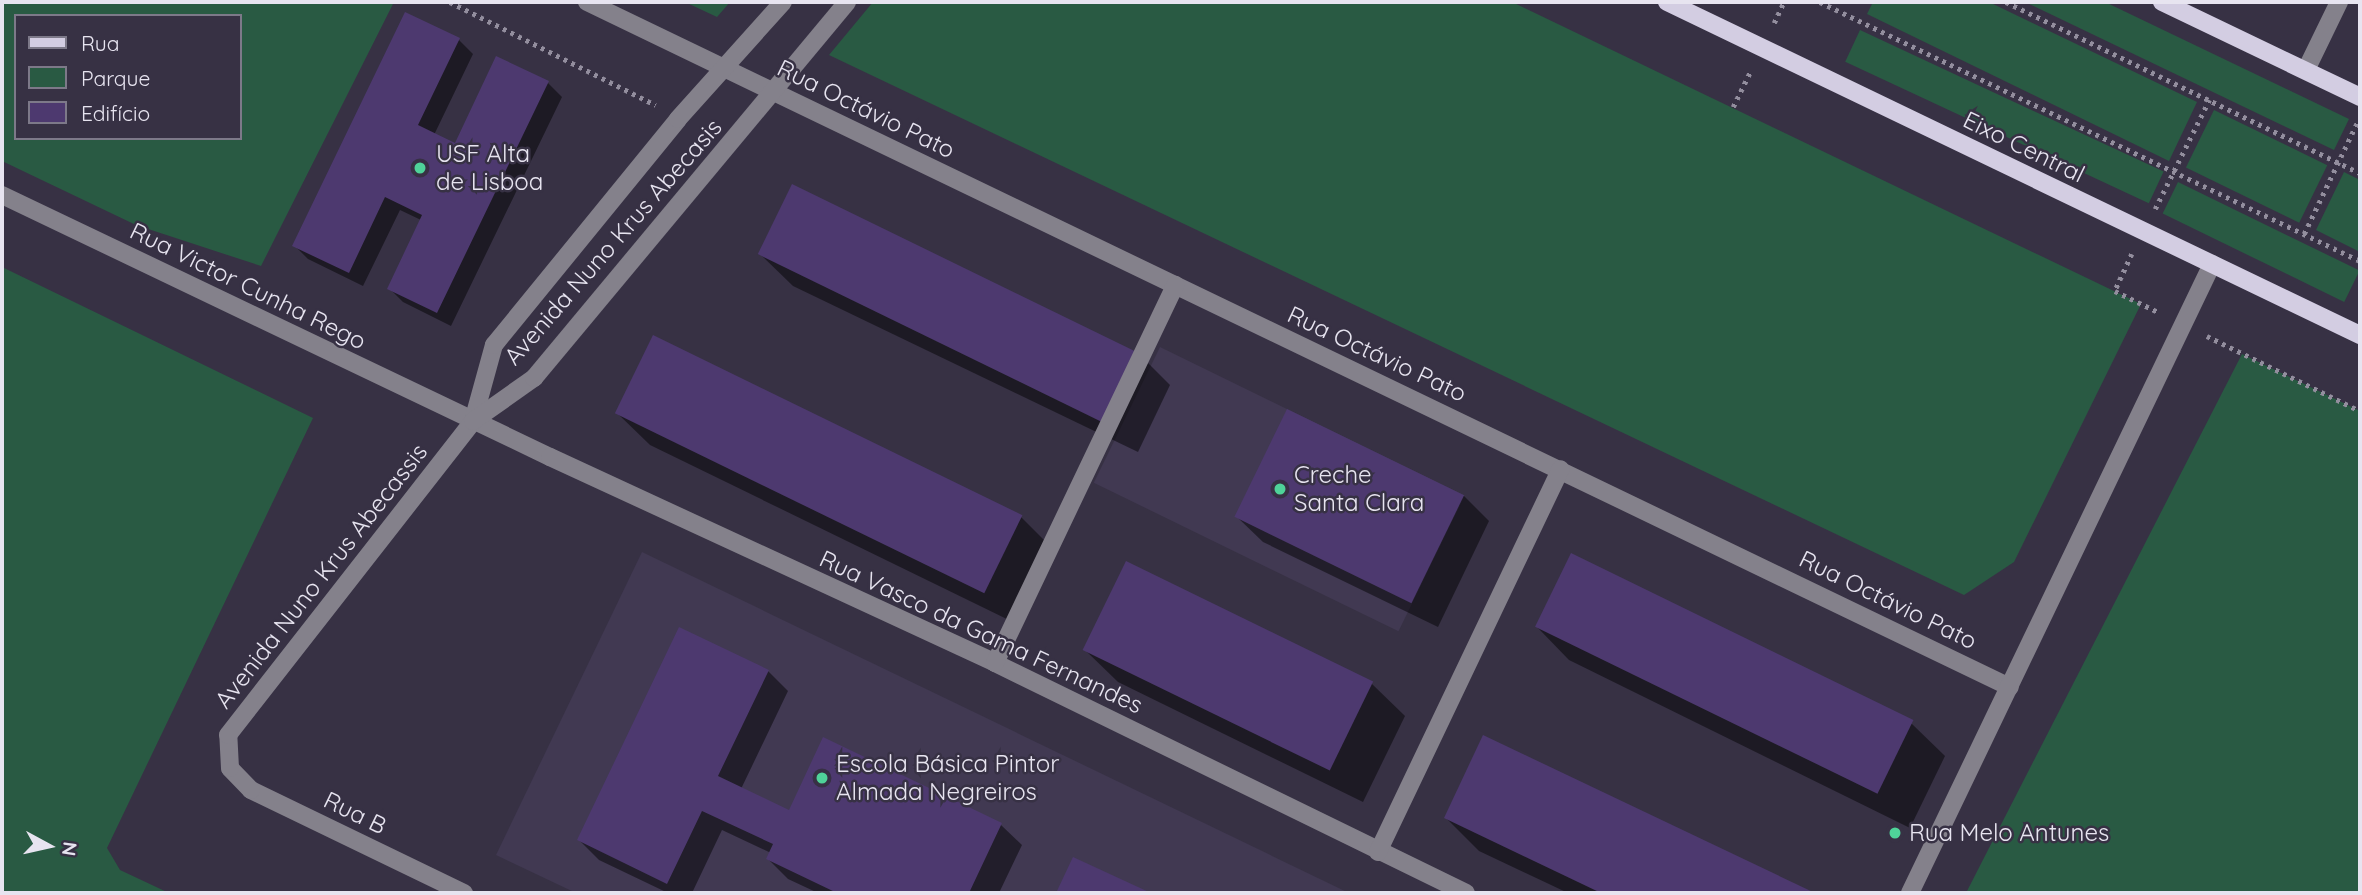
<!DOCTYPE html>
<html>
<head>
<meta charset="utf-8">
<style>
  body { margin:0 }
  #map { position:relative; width:2362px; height:895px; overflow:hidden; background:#373144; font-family:Quicksand,sans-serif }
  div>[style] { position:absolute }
  .built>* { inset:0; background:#413952; transform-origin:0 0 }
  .green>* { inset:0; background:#295a43; transform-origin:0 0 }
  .shadow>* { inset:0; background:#0007 }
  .building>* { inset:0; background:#4d396f; transform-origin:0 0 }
  .path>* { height:4.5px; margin-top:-2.25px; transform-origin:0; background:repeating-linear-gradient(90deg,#938e9e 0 3.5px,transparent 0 8.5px) }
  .minor>* { height:18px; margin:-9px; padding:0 9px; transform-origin:9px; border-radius:9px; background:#84818b }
  .major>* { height:18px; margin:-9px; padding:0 9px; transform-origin:9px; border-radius:9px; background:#d3cde2 }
  .dots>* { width:19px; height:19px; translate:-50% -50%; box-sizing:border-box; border:4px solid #373144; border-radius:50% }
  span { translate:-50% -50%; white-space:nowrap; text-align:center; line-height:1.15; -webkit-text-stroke:5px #373144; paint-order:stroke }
  .street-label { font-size:24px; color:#e7e4f0 }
  .poi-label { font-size:24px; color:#e7e4f0 }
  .left { translate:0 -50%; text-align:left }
  .frame { position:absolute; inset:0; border:4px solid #e7e4f0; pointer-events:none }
  .legend { position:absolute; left:14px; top:14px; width:228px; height:126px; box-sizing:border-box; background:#373144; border:2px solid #7d7989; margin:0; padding:9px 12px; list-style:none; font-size:21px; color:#e7e4f0 }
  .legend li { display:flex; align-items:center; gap:14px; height:35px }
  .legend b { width:35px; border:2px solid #7d7989 }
  .north { position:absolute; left:14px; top:811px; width:70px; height:70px; -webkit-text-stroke:5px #373144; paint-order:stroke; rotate:98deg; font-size:19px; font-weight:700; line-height:28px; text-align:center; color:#e7e4f0 }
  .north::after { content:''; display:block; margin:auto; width:24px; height:32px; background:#e7e4f0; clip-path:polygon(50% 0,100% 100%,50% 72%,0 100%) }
</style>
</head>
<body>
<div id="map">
  <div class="built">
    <div style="left:1160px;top:347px;width:339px;height:151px;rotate:26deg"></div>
    <div style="clip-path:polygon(642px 552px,1349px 893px,576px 893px,496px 855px)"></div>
  </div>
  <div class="green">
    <div style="clip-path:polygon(evenodd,2px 2px,394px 2px,261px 266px,136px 225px,2px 161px,2px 2px,16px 16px,240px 16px,240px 138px,16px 138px,16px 16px)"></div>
    <div style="clip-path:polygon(685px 2px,730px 2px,717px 17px)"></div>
    <div style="clip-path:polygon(873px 2px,1512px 2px,2141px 304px,2014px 562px,1964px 595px,829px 55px)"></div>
    <div style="clip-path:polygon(1873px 2px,1989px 2px,2197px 102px,2169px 161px,1867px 14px)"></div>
    <div style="clip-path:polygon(2025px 2px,2105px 2px,2349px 119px,2334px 150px)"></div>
    <div style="left:1860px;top:30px;width:335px;height:35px;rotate:25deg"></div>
    <div style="left:2214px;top:110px;width:126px;height:64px;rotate:26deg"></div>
    <div style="clip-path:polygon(2344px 172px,2360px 180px,2360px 252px,2316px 230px)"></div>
    <div style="left:2178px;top:182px;width:202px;height:35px;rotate:26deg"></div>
    <div style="clip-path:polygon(2px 267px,313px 418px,107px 848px,120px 870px,169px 893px,2px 893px)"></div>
    <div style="clip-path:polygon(2242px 354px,2360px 411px,2360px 893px,1966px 893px)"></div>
  </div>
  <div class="shadow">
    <div style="clip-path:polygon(459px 40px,473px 54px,434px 135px,455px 145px,548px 83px,562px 97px,451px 326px,403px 302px,389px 288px,421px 220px,400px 210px,363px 286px,308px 259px,294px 245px)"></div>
    <div style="clip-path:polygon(760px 254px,1137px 352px,1170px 385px,1138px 452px,793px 286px)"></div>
    <div style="clip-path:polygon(617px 413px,1021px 517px,1053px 549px,1017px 624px,650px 445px)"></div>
    <div style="clip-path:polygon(1464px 496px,1489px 521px,1438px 627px,1263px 542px,1237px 517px)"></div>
    <div style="clip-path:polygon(1572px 555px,1912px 724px,1945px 756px,1910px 828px,1569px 660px,1537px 627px)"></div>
    <div style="clip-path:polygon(1085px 650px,1372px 684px,1405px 716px,1363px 802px,1118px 682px)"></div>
    <div style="clip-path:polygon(768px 671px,788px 691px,741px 789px,790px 812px,824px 740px,1001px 825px,1022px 845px,999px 893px,818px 893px,788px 879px,768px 859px,771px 853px,722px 830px,692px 893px,668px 893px,599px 860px,579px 840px)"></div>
    <div style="clip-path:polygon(1484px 737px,1811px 893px,1568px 893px,1479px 851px,1446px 818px)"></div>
  </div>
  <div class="building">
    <div style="clip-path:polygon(405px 12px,460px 38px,418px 125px,455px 143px,496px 56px,549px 81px,437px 313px,387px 289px,422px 215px,385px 197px,349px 273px,292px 246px)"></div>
    <div style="left:792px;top:184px;width:384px;height:78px;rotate:26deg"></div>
    <div style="left:653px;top:335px;width:411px;height:87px;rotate:26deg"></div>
    <div style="left:1287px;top:409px;width:197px;height:120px;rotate:26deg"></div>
    <div style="left:1571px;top:553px;width:381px;height:82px;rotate:26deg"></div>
    <div style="left:1126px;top:561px;width:275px;height:99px;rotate:26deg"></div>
    <div style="clip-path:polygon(679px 627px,769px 670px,718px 776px,789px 810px,823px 737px,1002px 823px,969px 893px,837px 893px,766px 859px,773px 844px,702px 811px,667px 884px,577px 840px)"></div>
    <div style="clip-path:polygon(1483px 735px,1815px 893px,1601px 893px,1444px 818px)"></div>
    <div style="clip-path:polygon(1073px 857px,1151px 893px,1056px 893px)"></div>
  </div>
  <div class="path">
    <div style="left:450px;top:2px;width:230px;rotate:26.6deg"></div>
    <div style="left:1820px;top:2px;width:599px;rotate:25.62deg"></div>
    <div style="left:2006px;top:2px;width:393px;rotate:25.8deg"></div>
    <div style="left:1774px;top:23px;width:23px;rotate:-65deg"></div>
    <div style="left:1733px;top:107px;width:39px;rotate:-64deg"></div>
    <div style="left:2155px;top:209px;width:122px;rotate:-63.6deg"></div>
    <div style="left:2304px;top:234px;width:125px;rotate:-64.5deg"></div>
    <div style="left:2132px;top:254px;width:41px;rotate:114.7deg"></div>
    <div style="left:2115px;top:291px;width:48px;rotate:26deg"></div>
    <div style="left:2207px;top:336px;width:170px;rotate:26.1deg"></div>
  </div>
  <div class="minor">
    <div style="left:587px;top:2px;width:1579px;rotate:25.71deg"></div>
    <div style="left:2306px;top:70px;width:76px;rotate:-64.1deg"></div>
    <div style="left:2px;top:195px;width:607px;rotate:25.55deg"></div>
    <div style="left:550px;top:457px;width:490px;rotate:24.8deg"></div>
    <div style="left:995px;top:663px;width:524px;rotate:26.03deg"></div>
    <div style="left:473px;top:421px;width:79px;rotate:-74.6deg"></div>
    <div style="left:494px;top:345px;width:291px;rotate:-50.8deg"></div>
    <div style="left:678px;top:119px;width:157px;rotate:-48.1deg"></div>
    <div style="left:995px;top:663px;width:419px;rotate:-64.5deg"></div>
    <div style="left:1378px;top:852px;width:424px;rotate:-64.5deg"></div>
    <div style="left:464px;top:893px;width:237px;rotate:-154.2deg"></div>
    <div style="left:251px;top:790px;width:30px;rotate:-134deg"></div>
    <div style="left:230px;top:768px;width:33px;rotate:-93deg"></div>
    <div style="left:228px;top:735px;width:398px;rotate:-52deg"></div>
    <div style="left:473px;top:421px;width:75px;rotate:-35.2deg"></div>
    <div style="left:534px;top:378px;width:489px;rotate:-50.2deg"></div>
    <div style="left:1910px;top:893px;width:698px;rotate:-64.35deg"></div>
  </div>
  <div class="major">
    <div style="left:1667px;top:2px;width:769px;rotate:25.67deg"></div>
    <div style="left:2162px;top:2px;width:220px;rotate:25.6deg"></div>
  </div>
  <div class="dots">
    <div style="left:420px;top:168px;background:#4fd399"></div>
    <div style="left:1280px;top:489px;background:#4fd399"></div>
    <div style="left:822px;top:778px;background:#4fd399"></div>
    <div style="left:1895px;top:833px;background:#4fd399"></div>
  </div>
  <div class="street-label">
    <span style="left:866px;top:109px;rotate:26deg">Rua Octávio Pato</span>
    <span style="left:2024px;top:147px;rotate:26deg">Eixo Central</span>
    <span style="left:613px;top:242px;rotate:-49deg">Avenida Nuno Krus Abecasis</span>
    <span style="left:248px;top:286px;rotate:26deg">Rua Victor Cunha Rego</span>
    <span style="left:1377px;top:354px;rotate:25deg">Rua Octávio Pato</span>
    <span style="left:321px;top:576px;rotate:-52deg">Avenida Nuno Krus Abecassis</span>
    <span style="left:1888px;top:600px;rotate:26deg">Rua Octávio Pato</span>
    <span style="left:981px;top:632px;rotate:25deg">Rua Vasco da Gama Fernandes</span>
    <span style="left:355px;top:813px;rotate:26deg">Rua B</span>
  </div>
  <div class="poi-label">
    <span class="left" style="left:436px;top:168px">USF Alta<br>de Lisboa</span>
    <span class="left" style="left:1294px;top:489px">Creche<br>Santa Clara</span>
    <span class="left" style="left:836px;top:778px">Escola Básica Pintor<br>Almada Negreiros</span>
    <span class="left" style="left:1909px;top:833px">Rua Melo Antunes</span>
  </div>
  <div class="frame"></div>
  <ul class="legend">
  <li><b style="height:9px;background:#d3cde2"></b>Rua</li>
  <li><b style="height:19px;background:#295a43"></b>Parque</li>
  <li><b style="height:19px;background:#4d396f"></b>Edifício</li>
  </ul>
  <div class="north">N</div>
</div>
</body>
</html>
